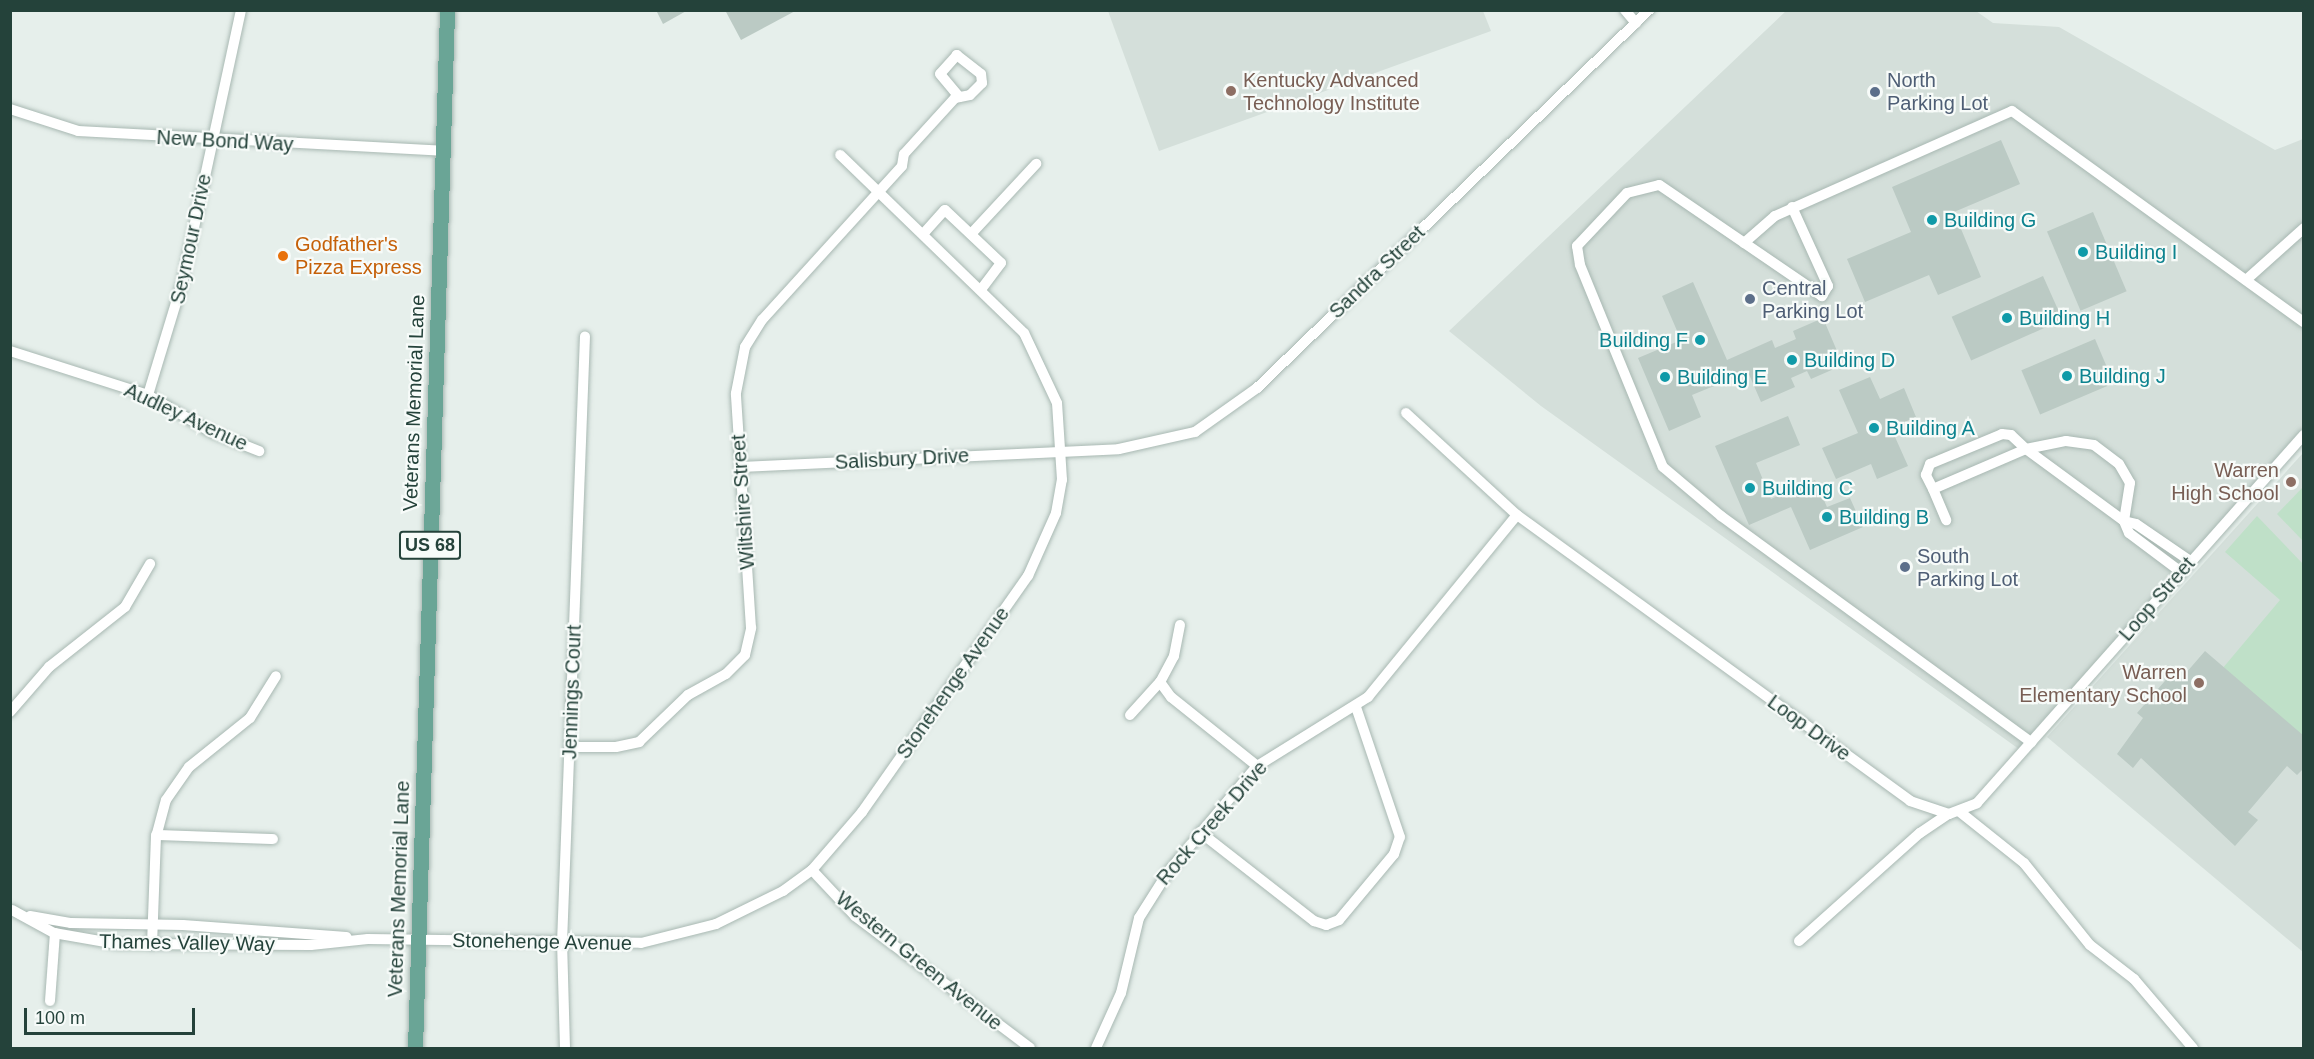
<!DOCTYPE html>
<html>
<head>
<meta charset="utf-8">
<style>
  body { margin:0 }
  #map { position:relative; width:2314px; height:1059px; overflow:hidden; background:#e6efeb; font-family:Helvetica,sans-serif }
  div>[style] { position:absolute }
  .built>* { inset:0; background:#d4dfda }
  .green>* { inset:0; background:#bfe0c8 }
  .building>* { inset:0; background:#bbcac4; transform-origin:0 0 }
  .roads { filter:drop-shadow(0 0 2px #a8b8b2) drop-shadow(0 0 2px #a8b8b2) }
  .street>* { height:10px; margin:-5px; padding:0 5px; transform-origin:5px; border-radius:5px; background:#fff }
  .primary>* { height:15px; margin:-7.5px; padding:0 7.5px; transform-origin:7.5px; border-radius:7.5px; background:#6aa596 }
  .dots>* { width:16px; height:16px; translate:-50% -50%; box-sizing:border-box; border:3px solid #f7fbf9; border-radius:50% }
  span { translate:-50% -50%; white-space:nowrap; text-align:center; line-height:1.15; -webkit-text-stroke:4.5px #f7fbf9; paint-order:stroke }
  .shield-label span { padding:2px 4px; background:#f7fbf9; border:2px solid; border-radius:4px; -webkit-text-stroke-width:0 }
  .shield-label { font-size:18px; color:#24423a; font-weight:700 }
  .education-label { font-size:20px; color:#785e54 }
  .left { translate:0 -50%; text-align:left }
  .right { translate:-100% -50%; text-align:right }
  .service-label { font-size:20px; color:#4e5e75 }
  .street-label { font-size:20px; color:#24423a }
  .culture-label { font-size:20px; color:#0d838f }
  .food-label { font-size:20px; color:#c56008 }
  .frame { position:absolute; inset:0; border:12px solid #24423a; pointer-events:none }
  .scale { position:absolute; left:24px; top:1008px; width:171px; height:27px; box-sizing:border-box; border:3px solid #24423a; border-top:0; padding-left:8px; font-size:18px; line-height:21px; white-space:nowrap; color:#24423a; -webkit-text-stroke:4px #f7fbf9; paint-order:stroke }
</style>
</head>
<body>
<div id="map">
  <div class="built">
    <div style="clip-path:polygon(1108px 11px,1483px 11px,1491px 31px,1159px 151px)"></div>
    <div style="clip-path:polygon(1786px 11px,1976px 11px,1993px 23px,2059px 27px,2275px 150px,2303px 139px,2303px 434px,2023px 752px,1541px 406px,1449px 331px)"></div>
    <div style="clip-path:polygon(2303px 453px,2303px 952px,2047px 737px)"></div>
  </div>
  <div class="green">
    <div style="clip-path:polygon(2303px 487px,2303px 541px,2277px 514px)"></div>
    <div style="clip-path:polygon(2257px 516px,2303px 564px,2303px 736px,2222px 669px,2280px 600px,2225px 552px)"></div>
  </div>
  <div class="building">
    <div style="clip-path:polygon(656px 10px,688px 10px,663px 24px)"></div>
    <div style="clip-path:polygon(725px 10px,797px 10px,741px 40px)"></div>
    <div style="clip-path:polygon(2001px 140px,2020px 184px,1954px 212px,1981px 277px,1938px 295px,1929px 275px,1865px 302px,1847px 259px,1911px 232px,1892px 187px)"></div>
    <div style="left:2093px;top:212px;width:86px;height:50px;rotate:67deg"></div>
    <div style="left:2043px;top:276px;width:48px;height:100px;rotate:66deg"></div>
    <div style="clip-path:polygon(1693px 282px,1727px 360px,1772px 340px,1775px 348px,1796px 339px,1793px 331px,1823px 318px,1843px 365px,1811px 379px,1807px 371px,1791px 378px,1795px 387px,1761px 402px,1748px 372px,1692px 395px,1701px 417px,1669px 431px,1638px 358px,1681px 340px,1662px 296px)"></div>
    <div style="left:2095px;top:339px;width:48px;height:80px;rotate:67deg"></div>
    <div style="clip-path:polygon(1870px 377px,1880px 399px,1904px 388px,1916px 417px,1891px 428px,1908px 466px,1877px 479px,1871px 464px,1836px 479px,1822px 448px,1858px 433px,1839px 390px)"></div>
    <div style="clip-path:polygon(1788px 416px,1800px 445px,1756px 463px,1771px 499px,1815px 480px,1827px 507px,1850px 498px,1863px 527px,1810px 550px,1791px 507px,1749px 525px,1715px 446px)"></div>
    <div style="clip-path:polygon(2205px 651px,2304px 736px,2304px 768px,2297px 775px,2287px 766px,2248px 812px,2258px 820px,2235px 846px,2141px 758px,2133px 768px,2117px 754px,2143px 718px,2137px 713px,2171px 674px,2179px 681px)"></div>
  </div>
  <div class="roads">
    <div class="street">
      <div style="left:1625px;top:10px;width:17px;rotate:50deg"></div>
      <div style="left:10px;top:109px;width:71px;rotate:17.9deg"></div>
      <div style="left:78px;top:131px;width:365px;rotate:3.1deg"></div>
      <div style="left:1792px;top:207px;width:87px;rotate:65.5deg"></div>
      <div style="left:1828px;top:286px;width:12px;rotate:121deg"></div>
      <div style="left:1822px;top:296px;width:197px;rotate:-145.7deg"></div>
      <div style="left:1659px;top:185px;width:33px;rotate:166deg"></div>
      <div style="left:1627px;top:193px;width:73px;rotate:133.3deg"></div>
      <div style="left:1577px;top:246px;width:19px;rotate:81deg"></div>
      <div style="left:1580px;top:265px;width:218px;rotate:67.7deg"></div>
      <div style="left:1663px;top:467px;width:76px;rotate:40.2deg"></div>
      <div style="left:1721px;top:516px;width:384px;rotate:36.1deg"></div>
      <div style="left:924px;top:233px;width:31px;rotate:-48deg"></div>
      <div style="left:945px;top:210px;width:77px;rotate:43.4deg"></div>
      <div style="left:1001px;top:263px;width:31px;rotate:127deg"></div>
      <div style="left:971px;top:234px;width:96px;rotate:-47.1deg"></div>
      <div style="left:1744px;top:243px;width:41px;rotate:-41.1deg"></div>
      <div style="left:1775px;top:216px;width:259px;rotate:-23.9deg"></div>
      <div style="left:2012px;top:111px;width:360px;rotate:35.9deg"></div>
      <div style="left:2246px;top:280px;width:78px;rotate:-41.9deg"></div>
      <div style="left:10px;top:351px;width:145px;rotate:17.7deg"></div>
      <div style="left:148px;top:395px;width:73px;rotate:30.4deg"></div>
      <div style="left:211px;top:432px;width:52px;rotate:21.6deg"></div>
      <div style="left:148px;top:395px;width:117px;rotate:-73.1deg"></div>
      <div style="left:182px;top:283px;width:279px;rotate:-77.8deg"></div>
      <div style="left:1406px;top:413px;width:151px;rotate:42.6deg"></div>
      <div style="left:1517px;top:515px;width:486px;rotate:36deg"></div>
      <div style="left:1910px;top:801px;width:41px;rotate:18.4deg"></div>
      <div style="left:1949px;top:814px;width:30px;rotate:-21deg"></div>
      <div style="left:1977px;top:803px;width:492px;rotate:-48.4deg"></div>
      <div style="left:741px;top:467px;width:378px;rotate:-2.7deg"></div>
      <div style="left:1119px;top:449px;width:78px;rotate:-12.6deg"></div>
      <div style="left:1195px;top:432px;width:76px;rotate:-35.4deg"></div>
      <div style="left:1257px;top:388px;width:545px;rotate:-43.96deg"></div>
      <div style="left:1933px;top:489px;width:16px;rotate:-117deg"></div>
      <div style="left:1926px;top:475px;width:12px;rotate:-70deg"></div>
      <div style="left:1930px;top:464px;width:78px;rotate:-22.6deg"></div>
      <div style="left:2002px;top:434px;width:9px;rotate:6deg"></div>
      <div style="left:2011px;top:435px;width:21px;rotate:43deg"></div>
      <div style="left:2026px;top:449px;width:41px;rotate:-11.3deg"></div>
      <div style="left:2066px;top:441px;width:28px;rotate:8deg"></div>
      <div style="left:2094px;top:445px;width:31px;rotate:37deg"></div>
      <div style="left:2119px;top:464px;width:22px;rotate:60deg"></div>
      <div style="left:2130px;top:483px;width:38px;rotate:99deg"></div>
      <div style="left:2124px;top:521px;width:122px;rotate:-143.7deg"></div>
      <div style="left:2026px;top:449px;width:101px;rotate:156.7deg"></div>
      <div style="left:1933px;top:489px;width:34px;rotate:67deg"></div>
      <div style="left:2181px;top:572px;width:65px;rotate:-143.1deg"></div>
      <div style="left:2129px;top:533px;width:13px;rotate:-113deg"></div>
      <div style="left:2124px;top:521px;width:12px;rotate:14deg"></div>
      <div style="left:2136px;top:524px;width:65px;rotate:34.4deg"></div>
      <div style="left:1180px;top:625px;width:32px;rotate:101deg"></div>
      <div style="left:1174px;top:656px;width:30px;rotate:118deg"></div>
      <div style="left:1160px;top:682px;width:19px;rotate:54deg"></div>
      <div style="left:1171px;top:697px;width:110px;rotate:38.7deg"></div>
      <div style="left:10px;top:712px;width:60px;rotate:-49.1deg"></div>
      <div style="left:49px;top:667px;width:97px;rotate:-38.3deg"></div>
      <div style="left:125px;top:607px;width:50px;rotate:-59.8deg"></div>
      <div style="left:1130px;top:715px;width:45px;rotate:-47.7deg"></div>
      <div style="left:570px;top:747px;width:46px"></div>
      <div style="left:616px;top:747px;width:24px;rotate:-12deg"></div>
      <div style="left:639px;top:742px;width:68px;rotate:-43.8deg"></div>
      <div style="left:688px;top:695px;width:43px;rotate:-28.9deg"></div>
      <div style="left:726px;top:674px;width:27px;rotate:-45deg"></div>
      <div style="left:745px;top:655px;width:28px;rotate:-77deg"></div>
      <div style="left:751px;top:628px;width:235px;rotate:-93.7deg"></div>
      <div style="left:736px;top:393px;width:47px;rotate:-78.9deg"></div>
      <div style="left:745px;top:347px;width:32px;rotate:-58deg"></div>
      <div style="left:762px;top:320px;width:208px;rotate:-47.7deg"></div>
      <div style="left:902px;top:166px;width:12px;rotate:-81deg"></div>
      <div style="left:904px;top:154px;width:76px;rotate:-47.7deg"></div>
      <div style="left:955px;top:98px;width:15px;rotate:-11deg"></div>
      <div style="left:970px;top:95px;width:17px;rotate:-45deg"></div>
      <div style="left:982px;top:83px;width:9px;rotate:-96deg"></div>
      <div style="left:981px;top:74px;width:31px;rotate:-142deg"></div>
      <div style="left:957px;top:55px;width:25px;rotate:132deg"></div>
      <div style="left:940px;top:74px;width:30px;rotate:50deg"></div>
      <div style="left:1960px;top:812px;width:82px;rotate:38.6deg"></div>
      <div style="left:2024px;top:863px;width:105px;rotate:51.2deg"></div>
      <div style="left:2090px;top:945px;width:56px;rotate:37.7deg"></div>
      <div style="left:2134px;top:979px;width:91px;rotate:49.5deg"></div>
      <div style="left:1200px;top:832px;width:145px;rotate:38deg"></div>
      <div style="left:1314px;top:921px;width:13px;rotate:18deg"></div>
      <div style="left:1326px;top:925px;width:14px;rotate:-21deg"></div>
      <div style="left:1339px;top:920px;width:86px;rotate:-50.2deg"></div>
      <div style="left:1394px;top:854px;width:18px;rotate:-71deg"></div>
      <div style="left:1400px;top:837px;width:137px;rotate:-108.7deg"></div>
      <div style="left:156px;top:835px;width:117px;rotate:2deg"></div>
      <div style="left:812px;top:870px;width:63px;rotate:46.9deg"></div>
      <div style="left:855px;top:916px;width:219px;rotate:37deg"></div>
      <div style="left:12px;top:910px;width:48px;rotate:28.7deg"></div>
      <div style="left:54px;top:933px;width:64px;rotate:9.9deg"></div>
      <div style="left:117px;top:944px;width:194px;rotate:0.3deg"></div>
      <div style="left:311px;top:945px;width:57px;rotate:-6deg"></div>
      <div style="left:368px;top:939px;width:273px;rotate:0.8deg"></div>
      <div style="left:641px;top:943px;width:77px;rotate:-14.2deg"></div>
      <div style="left:716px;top:924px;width:75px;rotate:-26.2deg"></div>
      <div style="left:783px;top:891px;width:36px;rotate:-36deg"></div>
      <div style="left:812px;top:870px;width:77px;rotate:-49.2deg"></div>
      <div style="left:862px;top:812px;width:289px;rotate:-54.9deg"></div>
      <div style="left:1028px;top:576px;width:69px;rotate:-66deg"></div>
      <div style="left:1056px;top:513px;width:34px;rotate:-80deg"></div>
      <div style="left:1062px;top:480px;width:77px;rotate:-93.7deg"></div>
      <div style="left:1057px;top:403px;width:77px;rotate:-115.2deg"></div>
      <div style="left:1024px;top:333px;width:256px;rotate:-135.9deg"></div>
      <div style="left:30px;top:916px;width:42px;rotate:9.7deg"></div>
      <div style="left:71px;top:923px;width:112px;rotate:1deg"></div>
      <div style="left:183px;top:925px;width:164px;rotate:4.2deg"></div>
      <div style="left:1799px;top:941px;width:162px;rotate:-41.8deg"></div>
      <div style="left:1920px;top:833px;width:34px;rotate:-34deg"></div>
      <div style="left:152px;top:945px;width:108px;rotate:-87.9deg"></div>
      <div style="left:156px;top:837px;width:38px;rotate:-75deg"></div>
      <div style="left:166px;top:800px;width:40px;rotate:-55.1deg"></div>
      <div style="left:189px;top:767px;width:78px;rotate:-38.8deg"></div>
      <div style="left:250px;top:718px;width:49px;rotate:-58.2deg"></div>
      <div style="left:50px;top:1001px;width:68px;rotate:-85.8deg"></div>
      <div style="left:565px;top:1048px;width:105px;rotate:-91.6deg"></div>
      <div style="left:562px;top:943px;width:607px;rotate:-87.83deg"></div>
      <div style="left:1096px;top:1048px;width:60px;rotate:-65.6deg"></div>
      <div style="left:1121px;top:993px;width:77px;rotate:-76.5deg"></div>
      <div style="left:1139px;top:918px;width:54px;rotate:-57.8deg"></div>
      <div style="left:1168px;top:872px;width:138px;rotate:-50deg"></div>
      <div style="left:1257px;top:766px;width:131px;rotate:-31.9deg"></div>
      <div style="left:1368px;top:697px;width:235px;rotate:-50.7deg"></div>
    </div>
    <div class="primary">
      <div style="left:415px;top:1048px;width:1038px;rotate:-88.23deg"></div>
    </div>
  </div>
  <div class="dots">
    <div style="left:1231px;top:91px;background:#8d6e63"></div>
    <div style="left:1875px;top:92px;background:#5c6f8a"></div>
    <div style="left:1932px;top:220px;background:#0f9aa8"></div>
    <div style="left:2083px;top:252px;background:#0f9aa8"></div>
    <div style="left:283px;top:256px;background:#e8710a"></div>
    <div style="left:1750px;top:299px;background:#5c6f8a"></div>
    <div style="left:2007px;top:318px;background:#0f9aa8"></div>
    <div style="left:1700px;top:340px;background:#0f9aa8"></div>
    <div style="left:1792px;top:360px;background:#0f9aa8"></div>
    <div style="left:2067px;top:376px;background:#0f9aa8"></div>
    <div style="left:1665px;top:377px;background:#0f9aa8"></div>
    <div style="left:1874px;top:428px;background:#0f9aa8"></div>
    <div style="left:2291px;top:482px;background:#8d6e63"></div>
    <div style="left:1750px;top:488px;background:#0f9aa8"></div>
    <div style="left:1827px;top:517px;background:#0f9aa8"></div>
    <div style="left:1905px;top:567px;background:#5c6f8a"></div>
    <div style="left:2199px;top:683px;background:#8d6e63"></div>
  </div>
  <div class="shield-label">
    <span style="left:430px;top:545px">US 68</span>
  </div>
  <div class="education-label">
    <span class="left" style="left:1243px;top:92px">Kentucky Advanced<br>Technology Institute</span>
    <span class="right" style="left:2279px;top:482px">Warren<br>High School</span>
    <span class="right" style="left:2187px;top:684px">Warren<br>Elementary School</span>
  </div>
  <div class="service-label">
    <span class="left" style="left:1887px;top:92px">North<br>Parking Lot</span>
    <span class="left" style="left:1762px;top:300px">Central<br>Parking Lot</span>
    <span class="left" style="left:1917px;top:568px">South<br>Parking Lot</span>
  </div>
  <div class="street-label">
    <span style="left:225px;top:141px;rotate:3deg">New Bond Way</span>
    <span style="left:191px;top:239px;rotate:-78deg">Seymour Drive</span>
    <span style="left:1377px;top:272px;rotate:-44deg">Sandra Street</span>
    <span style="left:414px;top:403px;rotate:-88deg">Veterans Memorial Lane</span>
    <span style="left:186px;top:417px;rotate:25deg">Audley Avenue</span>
    <span style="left:902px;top:459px;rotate:-3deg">Salisbury Drive</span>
    <span style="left:743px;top:502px;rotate:-94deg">Wiltshire Street</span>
    <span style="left:2157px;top:599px;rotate:-49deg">Loop Street</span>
    <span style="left:953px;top:683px;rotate:-55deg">Stonehenge Avenue</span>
    <span style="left:572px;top:692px;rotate:-88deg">Jennings Court</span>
    <span style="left:1809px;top:728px;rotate:36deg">Loop Drive</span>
    <span style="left:1212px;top:823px;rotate:-49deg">Rock Creek Drive</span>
    <span style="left:399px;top:889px;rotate:-88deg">Veterans Memorial Lane</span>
    <span style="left:542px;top:942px;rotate:1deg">Stonehenge Avenue</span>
    <span style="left:187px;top:943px;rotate:1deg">Thames Valley Way</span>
    <span style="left:919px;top:961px;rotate:39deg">Western Green Avenue</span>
  </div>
  <div class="culture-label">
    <span class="left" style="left:1944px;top:220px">Building G</span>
    <span class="left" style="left:2095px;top:252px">Building I</span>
    <span class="left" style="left:2019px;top:318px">Building H</span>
    <span class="right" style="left:1688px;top:340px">Building F</span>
    <span class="left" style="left:1804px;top:360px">Building D</span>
    <span class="left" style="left:2079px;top:376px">Building J</span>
    <span class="left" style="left:1677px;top:377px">Building E</span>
    <span class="left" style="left:1886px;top:428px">Building A</span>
    <span class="left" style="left:1762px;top:488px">Building C</span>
    <span class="left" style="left:1839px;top:517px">Building B</span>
  </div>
  <div class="food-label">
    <span class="left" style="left:295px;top:256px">Godfather's<br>Pizza Express</span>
  </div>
  <div class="frame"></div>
  <div class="scale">100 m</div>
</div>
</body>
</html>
